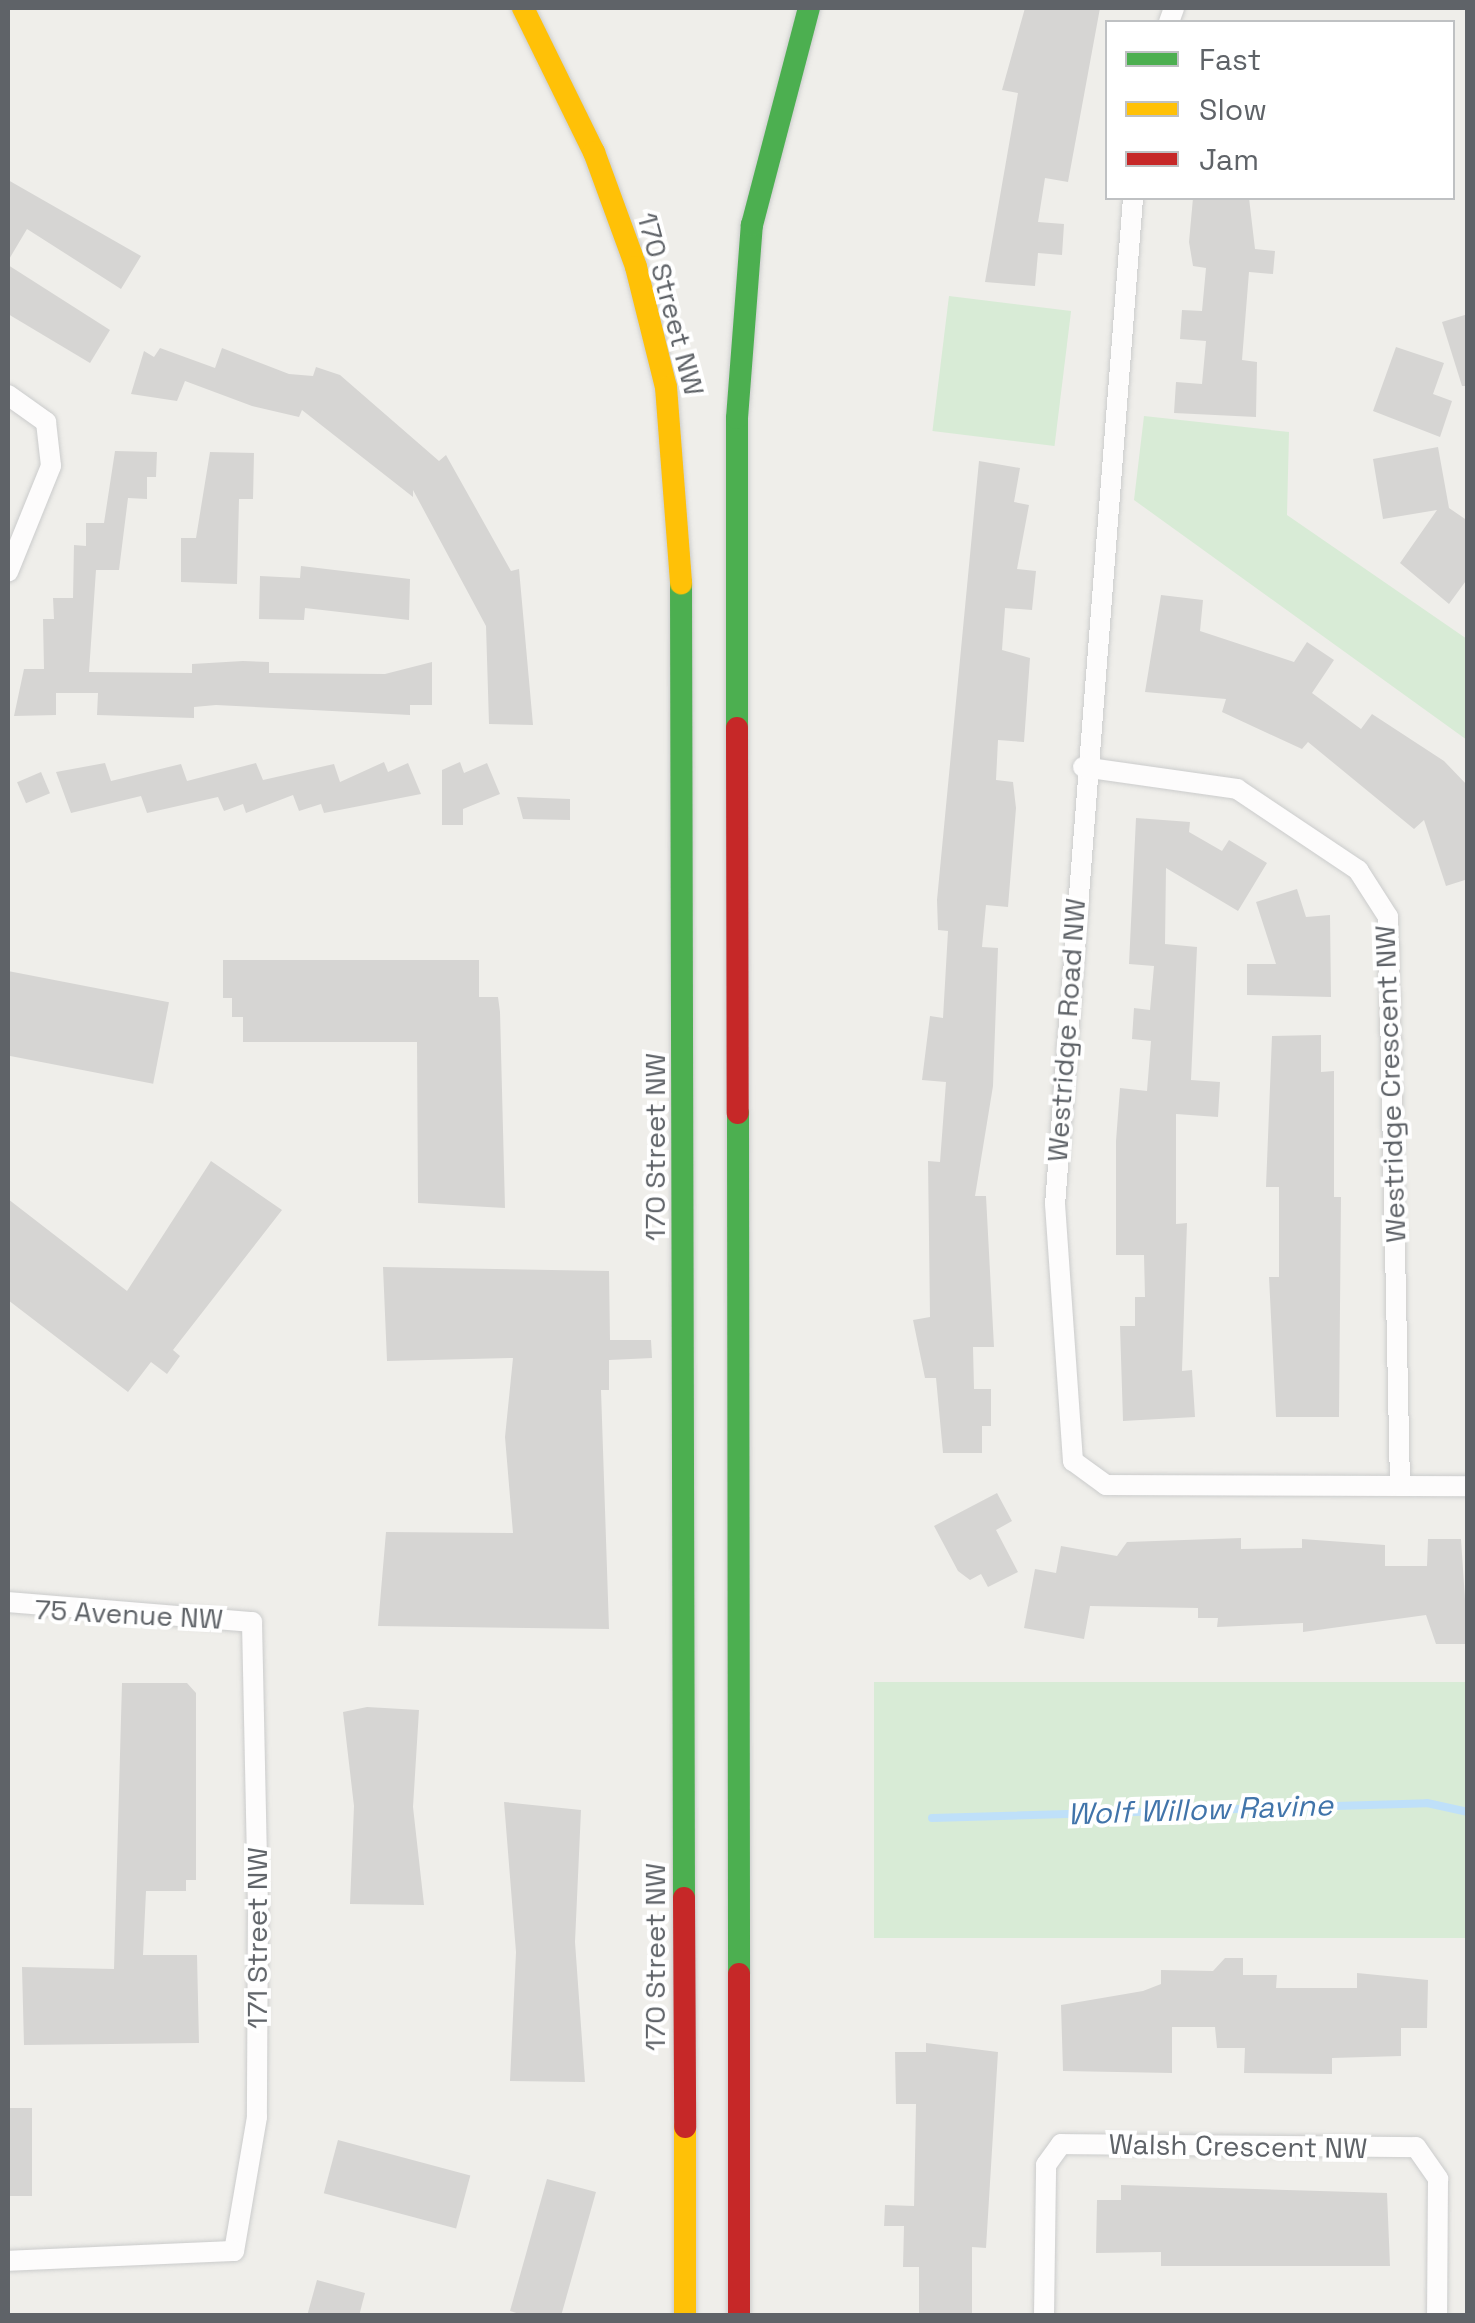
<!DOCTYPE html>
<html>
<head>
<meta charset="utf-8">
<style>
  body { margin:0 }
  #map { position:relative; width:1475px; height:2323px; overflow:hidden; background:#efeeea; font-family:"Space Grotesk",sans-serif }
  div>[style] { position:absolute }
  .green>* { inset:0; background:#d8ebd6; transform-origin:0 0 }
  .stream>* { height:8px; margin:-4px; padding:0 4px; transform-origin:4px; border-radius:4px; background:#bfe0f9 }
  .building>* { inset:0; background:#d6d5d3; transform-origin:0 0 }
  .roads { filter:drop-shadow(0 0 2px #cbcccc) drop-shadow(0 0 2px #cbcccc) }
  .street>* { height:20px; margin:-10px; padding:0 10px; transform-origin:10px; border-radius:10px; background:#fdfcfc }
  .fast>* { height:22px; margin:-11px; padding:0 11px; transform-origin:11px; border-radius:11px; background:#4caf50 }
  .slow>* { height:22px; margin:-11px; padding:0 11px; transform-origin:11px; border-radius:11px; background:#ffc107 }
  .jam>* { height:22px; margin:-11px; padding:0 11px; transform-origin:11px; border-radius:11px; background:#c62828 }
  span { translate:-50% -50%; white-space:nowrap; text-align:center; line-height:1.15; -webkit-text-stroke:8px #fff; paint-order:stroke }
  .street-label { font-size:28px; color:#5f6368 }
  .water-label { font-size:30px; color:#4174aa; font-style:italic }
  .frame { position:absolute; inset:0; border:10px solid #5f6368; pointer-events:none }
  .legend { position:absolute; left:1105px; top:20px; width:350px; height:180px; box-sizing:border-box; background:#fff; border:2px solid #bfc1c3; margin:0; padding:12px 18px; list-style:none; font-size:30px; color:#5f6368 }
  .legend li { display:flex; align-items:center; gap:20px; height:50px }
  .legend b { width:50px; border:2px solid #bfc1c3 }
</style>
</head>
<body>
<div id="map">
  <div class="green">
    <div style="left:949px;top:296px;width:123px;height:136px;rotate:7deg"></div>
    <div style="clip-path:polygon(1144px 416px,1289px 432px,1287px 515px,1467px 639px,1467px 740px,1134px 500px)"></div>
    <div style="left:1467px;top:1682px;width:256px;height:593px;rotate:90deg"></div>
  </div>
  <div class="stream">
    <div style="left:932px;top:1818px;width:495px;rotate:-1.7deg"></div>
    <div style="left:1427px;top:1803px;width:42px;rotate:12.4deg"></div>
  </div>
  <div class="building">
    <div style="clip-path:polygon(1025px 8px,1100px 8px,1068px 182px,1045px 178px,1038px 222px,1064px 224px,1062px 255px,1038px 253px,1035px 286px,985px 282px,1018px 93px,1002px 90px)"></div>
    <div style="clip-path:polygon(8px 180px,141px 256px,121px 289px,27px 229px,8px 261px)"></div>
    <div style="clip-path:polygon(1193px 198px,1249px 198px,1255px 249px,1275px 251px,1273px 274px,1249px 272px,1242px 360px,1257px 362px,1256px 417px,1174px 413px,1176px 382px,1202px 384px,1206px 341px,1180px 339px,1182px 310px,1202px 311px,1206px 268px,1193px 266px,1189px 242px)"></div>
    <div style="clip-path:polygon(8px 265px,110px 330px,90px 363px,8px 314px)"></div>
    <div style="clip-path:polygon(1468px 314px,1468px 386px,1462px 386px,1442px 322px)"></div>
    <div style="clip-path:polygon(1396px 347px,1444px 363px,1433px 394px,1452px 401px,1440px 437px,1373px 411px)"></div>
    <div style="clip-path:polygon(160px 348px,215px 368px,222px 348px,289px 374px,313px 376px,316px 367px,340px 375px,439px 461px,446px 455px,511px 571px,519px 569px,533px 725px,489px 724px,486px 626px,413px 490px,413px 497px,302px 410px,299px 417px,252px 406px,185px 381px,177px 401px,131px 394px,144px 351px,154px 357px)"></div>
    <div style="clip-path:polygon(1438px 447px,1449px 508px,1468px 521px,1468px 578px,1449px 604px,1400px 563px,1437px 510px,1383px 519px,1373px 459px)"></div>
    <div style="clip-path:polygon(115px 451px,157px 452px,156px 477px,147px 477px,147px 499px,128px 498px,119px 570px,96px 570px,89px 672px,192px 673px,192px 664px,243px 661px,269px 662px,269px 673px,385px 674px,432px 662px,432px 705px,410px 705px,410px 715px,216px 705px,194px 707px,194px 718px,97px 715px,98px 693px,56px 693px,56px 715px,14px 716px,24px 669px,44px 669px,43px 619px,54px 619px,53px 598px,73px 598px,74px 545px,86px 546px,86px 523px,104px 523px)"></div>
    <div style="clip-path:polygon(210px 452px,254px 453px,253px 499px,239px 499px,237px 584px,181px 582px,181px 538px,196px 538px)"></div>
    <div style="clip-path:polygon(979px 461px,1020px 468px,1014px 502px,1029px 505px,1017px 569px,1036px 571px,1032px 610px,1005px 608px,1002px 650px,1030px 658px,1024px 742px,998px 740px,996px 780px,1013px 782px,1016px 808px,1008px 907px,986px 905px,982px 947px,998px 948px,993px 1086px,975px 1196px,986px 1196px,994px 1347px,973px 1347px,974px 1389px,991px 1389px,991px 1426px,982px 1426px,982px 1453px,943px 1453px,936px 1378px,925px 1378px,913px 1320px,930px 1317px,928px 1161px,940px 1162px,946px 1082px,922px 1080px,930px 1016px,943px 1018px,948px 931px,938px 930px,937px 900px)"></div>
    <div style="clip-path:polygon(301px 566px,410px 579px,409px 620px,305px 608px,304px 620px,259px 619px,260px 576px,300px 578px)"></div>
    <div style="clip-path:polygon(1161px 595px,1203px 600px,1200px 631px,1294px 662px,1307px 642px,1334px 660px,1312px 693px,1361px 729px,1372px 714px,1444px 761px,1468px 786px,1468px 879px,1446px 886px,1424px 820px,1414px 829px,1308px 742px,1302px 749px,1222px 712px,1226px 699px,1145px 692px)"></div>
    <div style="clip-path:polygon(384px 762px,388px 772px,408px 763px,421px 794px,324px 813px,321px 804px,299px 811px,293px 795px,246px 813px,243px 804px,224px 811px,218px 797px,147px 813px,141px 796px,71px 813px,56px 772px,105px 763px,111px 781px,181px 764px,187px 781px,256px 763px,263px 780px,334px 764px,340px 782px)"></div>
    <div style="clip-path:polygon(460px 762px,464px 773px,487px 763px,500px 794px,463px 809px,463px 825px,442px 825px,442px 770px)"></div>
    <div style="left:41px;top:772px;width:23px;height:26px;rotate:67deg"></div>
    <div style="clip-path:polygon(517px 797px,570px 799px,570px 820px,523px 819px)"></div>
    <div style="clip-path:polygon(1136px 818px,1190px 822px,1189px 832px,1222px 851px,1229px 840px,1267px 863px,1238px 911px,1166px 868px,1165px 944px,1197px 947px,1191px 1080px,1220px 1082px,1218px 1117px,1176px 1114px,1176px 1224px,1187px 1223px,1182px 1371px,1192px 1370px,1195px 1417px,1123px 1421px,1120px 1326px,1135px 1326px,1135px 1297px,1145px 1297px,1144px 1255px,1116px 1255px,1116px 1141px,1120px 1088px,1147px 1091px,1151px 1041px,1132px 1039px,1134px 1008px,1150px 1010px,1154px 966px,1129px 964px)"></div>
    <div style="clip-path:polygon(1297px 889px,1306px 917px,1330px 915px,1331px 997px,1247px 995px,1247px 964px,1276px 964px,1256px 902px)"></div>
    <div style="clip-path:polygon(223px 960px,479px 960px,479px 997px,498px 997px,500px 1012px,505px 1208px,418px 1203px,417px 1042px,243px 1042px,243px 1017px,232px 1017px,232px 998px,223px 998px)"></div>
    <div style="left:8px;top:971px;width:164px;height:83px;rotate:11deg"></div>
    <div style="clip-path:polygon(1321px 1035px,1321px 1072px,1334px 1071px,1334px 1197px,1341px 1197px,1339px 1417px,1276px 1417px,1269px 1277px,1279px 1277px,1279px 1187px,1266px 1187px,1272px 1036px)"></div>
    <div style="clip-path:polygon(211px 1161px,282px 1210px,173px 1350px,180px 1356px,167px 1374px,151px 1362px,128px 1392px,8px 1300px,8px 1199px,127px 1291px)"></div>
    <div style="clip-path:polygon(383px 1267px,609px 1271px,610px 1340px,651px 1340px,652px 1358px,609px 1360px,609px 1390px,601px 1390px,609px 1629px,378px 1626px,386px 1532px,513px 1533px,505px 1437px,513px 1358px,387px 1361px)"></div>
    <div style="clip-path:polygon(997px 1493px,1012px 1521px,996px 1530px,1018px 1572px,988px 1587px,981px 1574px,970px 1580px,958px 1571px,934px 1526px)"></div>
    <div style="clip-path:polygon(1241px 1538px,1241px 1549px,1302px 1548px,1302px 1539px,1385px 1545px,1385px 1566px,1427px 1566px,1428px 1539px,1461px 1539px,1468px 1644px,1436px 1644px,1426px 1615px,1303px 1632px,1303px 1623px,1217px 1627px,1218px 1618px,1198px 1618px,1198px 1608px,1090px 1606px,1084px 1639px,1024px 1628px,1035px 1569px,1056px 1573px,1061px 1546px,1117px 1556px,1127px 1542px)"></div>
    <div style="clip-path:polygon(122px 1683px,187px 1683px,196px 1693px,196px 1880px,186px 1880px,186px 1891px,146px 1891px,143px 1955px,197px 1955px,199px 2043px,24px 2045px,22px 1967px,114px 1969px)"></div>
    <div style="clip-path:polygon(367px 1707px,419px 1710px,413px 1807px,424px 1905px,350px 1904px,354px 1806px,343px 1712px)"></div>
    <div style="clip-path:polygon(504px 1802px,581px 1810px,575px 1942px,585px 2082px,510px 2081px,516px 1952px)"></div>
    <div style="clip-path:polygon(1225px 1958px,1243px 1958px,1243px 1975px,1277px 1975px,1276px 1988px,1357px 1988px,1357px 1973px,1428px 1980px,1427px 2028px,1401px 2028px,1401px 2056px,1332px 2058px,1332px 2074px,1244px 2073px,1245px 2048px,1217px 2048px,1215px 2027px,1172px 2027px,1172px 2073px,1063px 2071px,1061px 2005px,1143px 1991px,1161px 1984px,1161px 1970px,1213px 1971px)"></div>
    <div style="clip-path:polygon(926px 2043px,998px 2052px,986px 2248px,972px 2247px,972px 2316px,919px 2316px,919px 2267px,903px 2267px,904px 2226px,884px 2226px,885px 2205px,914px 2206px,916px 2104px,896px 2104px,895px 2052px,926px 2052px)"></div>
    <div style="left:8px;top:2108px;width:24px;height:88px"></div>
    <div style="left:338px;top:2140px;width:137px;height:55px;rotate:15deg"></div>
    <div style="clip-path:polygon(547px 2179px,596px 2192px,561px 2316px,526px 2316px,510px 2311px)"></div>
    <div style="clip-path:polygon(1121px 2185px,1387px 2193px,1390px 2266px,1161px 2266px,1161px 2252px,1096px 2253px,1097px 2200px,1121px 2200px)"></div>
    <div style="clip-path:polygon(317px 2280px,365px 2293px,359px 2316px,307px 2316px)"></div>
  </div>
  <div class="roads">
    <div class="street">
      <div style="left:1169px;top:22px;width:15px;rotate:-70deg"></div>
      <div style="left:1133px;top:198px;width:1009px;rotate:94.43deg"></div>
      <div style="left:1055px;top:1204px;width:258px;rotate:86deg"></div>
      <div style="left:1073px;top:1461px;width:41px;rotate:36deg"></div>
      <div style="left:1106px;top:1485px;width:362px;rotate:0.2deg"></div>
      <div style="left:8px;top:395px;width:47px;rotate:35.4deg"></div>
      <div style="left:46px;top:422px;width:44px;rotate:83.5deg"></div>
      <div style="left:51px;top:466px;width:114px;rotate:112.1deg"></div>
      <div style="left:1083px;top:767px;width:156px;rotate:8.1deg"></div>
      <div style="left:1237px;top:789px;width:146px;rotate:33.8deg"></div>
      <div style="left:1358px;top:870px;width:56px;rotate:57.4deg"></div>
      <div style="left:1388px;top:917px;width:569px;rotate:88.79deg"></div>
      <div style="left:8px;top:1602px;width:245px;rotate:4.7deg"></div>
      <div style="left:252px;top:1622px;width:281px;rotate:88.8deg"></div>
      <div style="left:258px;top:1903px;width:214px;rotate:90.3deg"></div>
      <div style="left:257px;top:2117px;width:136px;rotate:99.7deg"></div>
      <div style="left:234px;top:2251px;width:226px;rotate:177.5deg"></div>
      <div style="left:1044px;top:2316px;width:151px;rotate:-89.2deg"></div>
      <div style="left:1046px;top:2165px;width:26px;rotate:-54deg"></div>
      <div style="left:1061px;top:2144px;width:355px;rotate:0.5deg"></div>
      <div style="left:1416px;top:2147px;width:39px;rotate:55deg"></div>
      <div style="left:1438px;top:2179px;width:137px;rotate:90.4deg"></div>
    </div>
    <div class="fast">
      <div style="left:681px;top:583px;width:1315px;rotate:89.87deg"></div>
      <div style="left:737px;top:728px;width:310px;rotate:-90deg"></div>
      <div style="left:737px;top:418px;width:194px;rotate:-85.6deg"></div>
      <div style="left:752px;top:225px;width:224px;rotate:-75.3deg"></div>
      <div style="left:738px;top:1113px;width:861px;rotate:89.93deg"></div>
    </div>
    <div class="slow">
      <div style="left:523px;top:8px;width:161px;rotate:63.8deg"></div>
      <div style="left:594px;top:152px;width:122px;rotate:69.9deg"></div>
      <div style="left:636px;top:267px;width:124px;rotate:76deg"></div>
      <div style="left:666px;top:387px;width:197px;rotate:85.6deg"></div>
      <div style="left:685px;top:2127px;width:189px;rotate:90deg"></div>
    </div>
    <div class="jam">
      <div style="left:737px;top:728px;width:385px;rotate:89.9deg"></div>
      <div style="left:684px;top:1898px;width:229px;rotate:89.7deg"></div>
      <div style="left:739px;top:1974px;width:342px;rotate:90deg"></div>
    </div>
  </div>
  <div class="street-label">
    <span style="left:671px;top:304px;rotate:75deg">170 Street NW</span>
    <span style="left:1066px;top:1030px;rotate:-86deg">Westridge Road NW</span>
    <span style="left:1390px;top:1084px;rotate:-92deg">Westridge Crescent NW</span>
    <span style="left:655px;top:1147px;rotate:-90deg">170 Street NW</span>
    <span style="left:129px;top:1614px;rotate:3deg">75 Avenue NW</span>
    <span style="left:257px;top:1938px;rotate:-90deg">171 Street NW</span>
    <span style="left:655px;top:1957px;rotate:-90deg">170 Street NW</span>
    <span style="left:1238px;top:2146px;rotate:1deg">Walsh Crescent NW</span>
  </div>
  <div class="water-label">
    <span style="left:1200px;top:1810px;rotate:-2deg">Wolf Willow Ravine</span>
  </div>
  <div class="frame"></div>
  <ul class="legend">
  <li><b style="height:12px;background:#4caf50"></b>Fast</li>
  <li><b style="height:12px;background:#ffc107"></b>Slow</li>
  <li><b style="height:12px;background:#c62828"></b>Jam</li>
  </ul>
</div>
</body>
</html>
